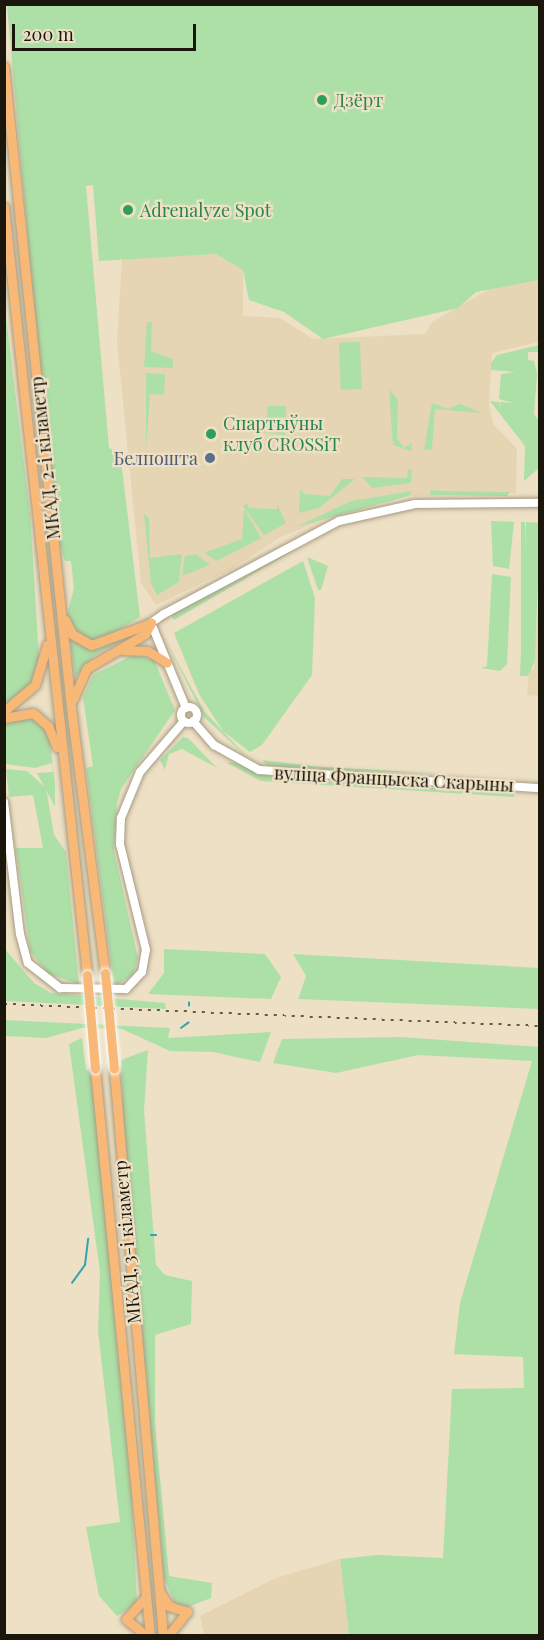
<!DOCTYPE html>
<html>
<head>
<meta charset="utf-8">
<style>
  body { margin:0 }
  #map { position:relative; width:544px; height:1640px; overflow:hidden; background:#ede0c5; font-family:"Playfair Display",serif }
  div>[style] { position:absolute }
  .built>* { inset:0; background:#e5d5b3 }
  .green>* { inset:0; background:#ade0a7; transform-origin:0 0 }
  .stream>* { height:1.5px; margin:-0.75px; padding:0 0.75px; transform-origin:0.75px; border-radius:0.75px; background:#35a3b1 }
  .roads { filter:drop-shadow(0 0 2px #a79b81) drop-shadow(0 0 2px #a79b81) }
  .secondary>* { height:8px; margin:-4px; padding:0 4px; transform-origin:4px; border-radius:4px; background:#fff }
  .secondary>.ring { margin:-4px; padding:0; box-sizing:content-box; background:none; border:8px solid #fff; border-radius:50% }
  .trunk>* { height:9px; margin:-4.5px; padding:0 4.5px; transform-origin:4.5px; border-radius:4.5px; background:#f8b877 }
  .rail>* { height:1.5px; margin-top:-0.75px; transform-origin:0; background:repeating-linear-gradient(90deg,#625b4b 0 3px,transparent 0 9px) }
  .bridges { filter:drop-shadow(0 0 2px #fff) drop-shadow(0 0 2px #fff) }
  .trunk-bridge>* { height:9px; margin:-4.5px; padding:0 4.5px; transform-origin:4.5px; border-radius:4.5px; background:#f8b877 }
  .dots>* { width:16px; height:16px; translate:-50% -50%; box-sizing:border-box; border:3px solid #ede0c5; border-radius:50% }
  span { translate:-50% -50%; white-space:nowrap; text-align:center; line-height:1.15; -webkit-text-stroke:4.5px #ede0c5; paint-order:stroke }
  .leisure-label { font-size:18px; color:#27864d }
  .left { translate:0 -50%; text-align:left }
  .street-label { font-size:18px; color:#1a160c }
  .service-label { font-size:18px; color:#4e5e75 }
  .right { translate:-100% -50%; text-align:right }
  .frame { position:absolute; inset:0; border:6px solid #1a160c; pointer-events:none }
  .scale { position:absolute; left:12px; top:24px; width:184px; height:27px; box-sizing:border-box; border:3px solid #1a160c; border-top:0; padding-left:8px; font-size:18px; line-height:21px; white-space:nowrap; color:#1a160c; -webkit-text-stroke:4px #ede0c5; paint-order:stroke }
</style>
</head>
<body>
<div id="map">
  <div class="built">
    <div style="clip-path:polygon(216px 254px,243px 270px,243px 316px,280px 318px,313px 339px,425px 334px,432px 322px,490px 289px,539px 280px,539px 342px,492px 353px,489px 403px,493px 424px,517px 449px,516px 493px,408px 496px,353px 507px,279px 538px,232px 569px,156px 605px,141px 583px,117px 342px,122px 259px)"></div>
    <div style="clip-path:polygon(539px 596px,539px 696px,527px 695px,529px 669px,534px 669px)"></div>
    <div style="clip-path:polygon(340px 1559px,349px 1635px,204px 1635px,200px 1616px,276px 1578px)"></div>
  </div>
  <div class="green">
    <div style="clip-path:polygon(7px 5px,539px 5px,539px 280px,476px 292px,458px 308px,323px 339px,284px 312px,249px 300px,243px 270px,216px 254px,99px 261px,93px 185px,86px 186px,109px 448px,120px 452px,140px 617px,99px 642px,82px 639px,67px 615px,74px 588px,71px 561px,65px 561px,60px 545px,46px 442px)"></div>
    <div style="clip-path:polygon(4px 301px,30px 513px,39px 658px,31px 684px,4px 707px)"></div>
    <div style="clip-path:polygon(147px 322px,152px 322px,151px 351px,173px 359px,173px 368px,144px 367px)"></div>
    <div style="left:360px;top:342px;width:47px;height:21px;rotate:88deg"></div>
    <div style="clip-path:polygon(539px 345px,539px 352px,528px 352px,528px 360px,534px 361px,537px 374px,534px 414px,539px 421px,539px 468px,524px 481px,525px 446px,490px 401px,499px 402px,501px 409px,500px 402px,513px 403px,499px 399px,501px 374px,515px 372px,491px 370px,491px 363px,497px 355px)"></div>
    <div style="clip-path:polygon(146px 373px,165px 374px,164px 395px,150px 394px,146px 450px)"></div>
    <div style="clip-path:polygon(389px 389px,398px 400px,397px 438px,404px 448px,412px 443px,411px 451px,393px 445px)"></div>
    <div style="clip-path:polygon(432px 403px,448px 409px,460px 404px,482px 413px,435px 409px,432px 449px,424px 450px)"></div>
    <div style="clip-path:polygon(268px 406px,286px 406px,285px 435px,265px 433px)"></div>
    <div style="clip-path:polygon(408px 469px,412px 469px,411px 483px,372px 488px,362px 477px,407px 478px)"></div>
    <div style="clip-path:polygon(342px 479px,355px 479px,319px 508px,299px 513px,300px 489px,305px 494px,330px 496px)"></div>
    <div style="clip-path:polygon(431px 490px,440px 491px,510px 492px,507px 496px,430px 495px)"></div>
    <div style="clip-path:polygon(412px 491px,408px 496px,296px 527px,351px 501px)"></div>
    <div style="clip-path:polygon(247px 503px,249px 508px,277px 509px,277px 504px,286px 523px,264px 535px,243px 506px)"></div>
    <div style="clip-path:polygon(244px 509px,261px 538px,217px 561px,204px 553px,242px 539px)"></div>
    <div style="clip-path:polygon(144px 514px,149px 518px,150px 558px,182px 554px,179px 582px,157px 595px,151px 583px)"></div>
    <div style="clip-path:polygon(491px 521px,514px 522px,509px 569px,493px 566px)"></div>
    <div style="left:521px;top:522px;width:4px;height:150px"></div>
    <div style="clip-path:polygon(526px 522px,540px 523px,535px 660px,528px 676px,520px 676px)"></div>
    <div style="clip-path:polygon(289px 548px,291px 552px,174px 620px,171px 615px)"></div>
    <div style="clip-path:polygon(196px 554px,210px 565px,182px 576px,185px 556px)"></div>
    <div style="clip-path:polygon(307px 557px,328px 566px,321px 590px,318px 590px)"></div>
    <div style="clip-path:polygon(303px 561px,315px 598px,312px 675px,262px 745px,250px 752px,223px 731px,199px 694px,174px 633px)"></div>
    <div style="clip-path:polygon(492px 574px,511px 577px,507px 664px,500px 671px,481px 668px,487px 666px)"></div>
    <div style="clip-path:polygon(133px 634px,94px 656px,75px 677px,70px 640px,96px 650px)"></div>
    <div style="clip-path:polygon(164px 637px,204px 711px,248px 758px,204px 717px)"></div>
    <div style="clip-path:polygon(133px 655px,154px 660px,175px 710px,121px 789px,117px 803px,114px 851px,138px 958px,133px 975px,114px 986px,86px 768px,93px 766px,83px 698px,93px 675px)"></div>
    <div style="clip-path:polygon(35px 716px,49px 733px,55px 784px,55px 807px,37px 773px,53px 772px,52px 763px,35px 768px,5px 764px,4px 723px)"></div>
    <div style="clip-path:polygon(183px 737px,188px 738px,217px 768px,182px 749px,169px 754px,165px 770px,160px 760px)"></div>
    <div style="clip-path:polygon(262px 760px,322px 767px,437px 773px,305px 770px,267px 765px)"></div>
    <div style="clip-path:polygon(232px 762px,276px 778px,514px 793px,514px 797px,261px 781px,227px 763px)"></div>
    <div style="clip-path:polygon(6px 769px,27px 771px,46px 788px,54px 835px,66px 852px,79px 984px,48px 974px,30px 951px,16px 848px,43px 848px,33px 795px,9px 797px)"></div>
    <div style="clip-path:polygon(4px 948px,34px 983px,51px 993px,165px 1003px,166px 1009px,5px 1001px)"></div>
    <div style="clip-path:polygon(164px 949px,265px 954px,281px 977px,271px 999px,148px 994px,164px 973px)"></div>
    <div style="clip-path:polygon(293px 954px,539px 968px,539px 1009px,298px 999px,306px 976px)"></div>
    <div style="clip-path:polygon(4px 1020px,170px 1028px,168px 1038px,271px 1032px,260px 1062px,213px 1052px,170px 1051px,122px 1029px,82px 1028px,46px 1038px,5px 1036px)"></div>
    <div style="clip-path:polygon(402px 1037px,539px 1047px,539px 1635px,349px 1635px,340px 1559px,377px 1555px,443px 1558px,452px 1389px,524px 1388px,523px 1357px,454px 1354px,460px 1303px,532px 1061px,418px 1055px,336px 1073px,273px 1063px,282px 1039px)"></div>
    <div style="clip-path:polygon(82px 1038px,86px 1070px,92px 1071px,132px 1501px,137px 1603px,117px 1616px,99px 1596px,86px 1527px,120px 1522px,98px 1331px,100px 1272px,69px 1044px)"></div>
    <div style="clip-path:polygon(148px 1050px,144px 1110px,156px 1265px,165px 1275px,192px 1281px,191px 1324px,155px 1335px,155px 1424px,169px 1576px,212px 1583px,211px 1598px,188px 1607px,176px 1605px,164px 1579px,124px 1133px,121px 1060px)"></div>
  </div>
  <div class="stream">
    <div style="left:189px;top:1006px;width:3px;rotate:-90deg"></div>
    <div style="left:181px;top:1028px;width:9px;rotate:-36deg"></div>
    <div style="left:151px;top:1235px;width:5px"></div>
    <div style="left:72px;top:1283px;width:22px;rotate:-54deg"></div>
    <div style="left:85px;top:1265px;width:26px;rotate:-83deg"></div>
  </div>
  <div class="roads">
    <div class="secondary">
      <div class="ring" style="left:181px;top:707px;width:8px;height:8px"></div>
      <div style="left:186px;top:708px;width:92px;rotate:-112.4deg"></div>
      <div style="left:151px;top:623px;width:16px;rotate:-35deg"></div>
      <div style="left:164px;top:614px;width:198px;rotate:-28deg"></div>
      <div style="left:339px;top:521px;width:78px;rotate:-12.6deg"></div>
      <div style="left:415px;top:504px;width:125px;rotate:-0.5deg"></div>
      <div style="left:193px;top:721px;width:32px;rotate:49deg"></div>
      <div style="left:214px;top:745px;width:51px;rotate:29.1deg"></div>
      <div style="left:259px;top:770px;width:282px;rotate:3.7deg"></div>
      <div style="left:4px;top:802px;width:133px;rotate:83.1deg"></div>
      <div style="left:20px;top:934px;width:30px;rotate:75deg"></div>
      <div style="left:28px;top:963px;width:41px;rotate:38deg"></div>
      <div style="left:60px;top:988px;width:66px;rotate:0.9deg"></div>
      <div style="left:126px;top:989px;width:23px;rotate:-47deg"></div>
      <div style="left:142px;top:972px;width:22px;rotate:-80deg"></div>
      <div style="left:146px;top:950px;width:109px;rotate:-103.8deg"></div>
      <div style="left:120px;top:844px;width:26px;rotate:-88deg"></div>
      <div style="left:121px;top:818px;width:50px;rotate:-67.6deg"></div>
      <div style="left:140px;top:772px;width:67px;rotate:-49.2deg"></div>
    </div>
    <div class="trunk">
      <div style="left:4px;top:67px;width:644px;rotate:84.03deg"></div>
      <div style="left:71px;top:708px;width:267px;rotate:82.7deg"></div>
      <div style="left:4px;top:207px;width:772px;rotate:83.83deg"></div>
      <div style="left:65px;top:620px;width:16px;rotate:63deg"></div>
      <div style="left:72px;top:634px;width:22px;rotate:30deg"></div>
      <div style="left:91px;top:645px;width:64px;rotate:-20.1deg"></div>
      <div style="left:122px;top:650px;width:26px;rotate:2deg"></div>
      <div style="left:148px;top:651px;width:22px;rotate:32deg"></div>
      <div style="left:73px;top:699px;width:34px;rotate:-66deg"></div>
      <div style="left:87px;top:668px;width:67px;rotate:-30.4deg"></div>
      <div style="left:145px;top:634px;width:13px;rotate:-61deg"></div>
      <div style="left:4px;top:711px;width:40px;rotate:-40deg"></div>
      <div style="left:35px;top:685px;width:42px;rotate:-73.3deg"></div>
      <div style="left:4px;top:718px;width:29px;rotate:-10deg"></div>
      <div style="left:33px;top:713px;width:20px;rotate:41deg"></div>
      <div style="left:48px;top:726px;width:23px;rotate:67deg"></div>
      <div style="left:95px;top:1069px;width:570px;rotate:84.46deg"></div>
      <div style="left:114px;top:1069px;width:569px;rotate:85.06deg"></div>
      <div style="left:160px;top:1592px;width:17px;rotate:57deg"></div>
      <div style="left:169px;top:1606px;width:19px;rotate:18deg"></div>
      <div style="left:126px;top:1619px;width:30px;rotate:-48deg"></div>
      <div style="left:126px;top:1619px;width:26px;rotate:40deg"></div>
      <div style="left:168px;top:1636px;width:31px;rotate:-52deg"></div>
    </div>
  </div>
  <div class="rail">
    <div style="left:4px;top:1004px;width:536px;rotate:2.35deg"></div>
  </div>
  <div class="bridges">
    <div class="trunk-bridge">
      <div style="left:105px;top:973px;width:96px;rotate:84.6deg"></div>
      <div style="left:87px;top:975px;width:94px;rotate:85.1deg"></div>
    </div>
  </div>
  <div class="dots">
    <div style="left:322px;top:100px;background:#2e9e5b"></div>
    <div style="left:128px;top:210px;background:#2e9e5b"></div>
    <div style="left:211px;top:434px;background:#2e9e5b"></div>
    <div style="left:210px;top:458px;background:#5c6f8a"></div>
  </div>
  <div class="leisure-label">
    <span class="left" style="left:334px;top:100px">Дзёрт</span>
    <span class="left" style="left:140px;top:210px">Adrenalyze Spot</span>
    <span class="left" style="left:223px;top:434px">Спартыўны<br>клуб CROSSiT</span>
  </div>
  <div class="street-label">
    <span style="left:45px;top:458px;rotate:-96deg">МКАД, 2-і кіламетр</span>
    <span style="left:394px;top:779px;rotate:3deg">вуліца Францыска Скарыны</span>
    <span style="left:127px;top:1242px;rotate:-95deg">МКАД, 3-і кіламетр</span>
  </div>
  <div class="service-label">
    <span class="right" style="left:198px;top:458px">Белпошта</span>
  </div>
  <div class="frame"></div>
  <div class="scale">200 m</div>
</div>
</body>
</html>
